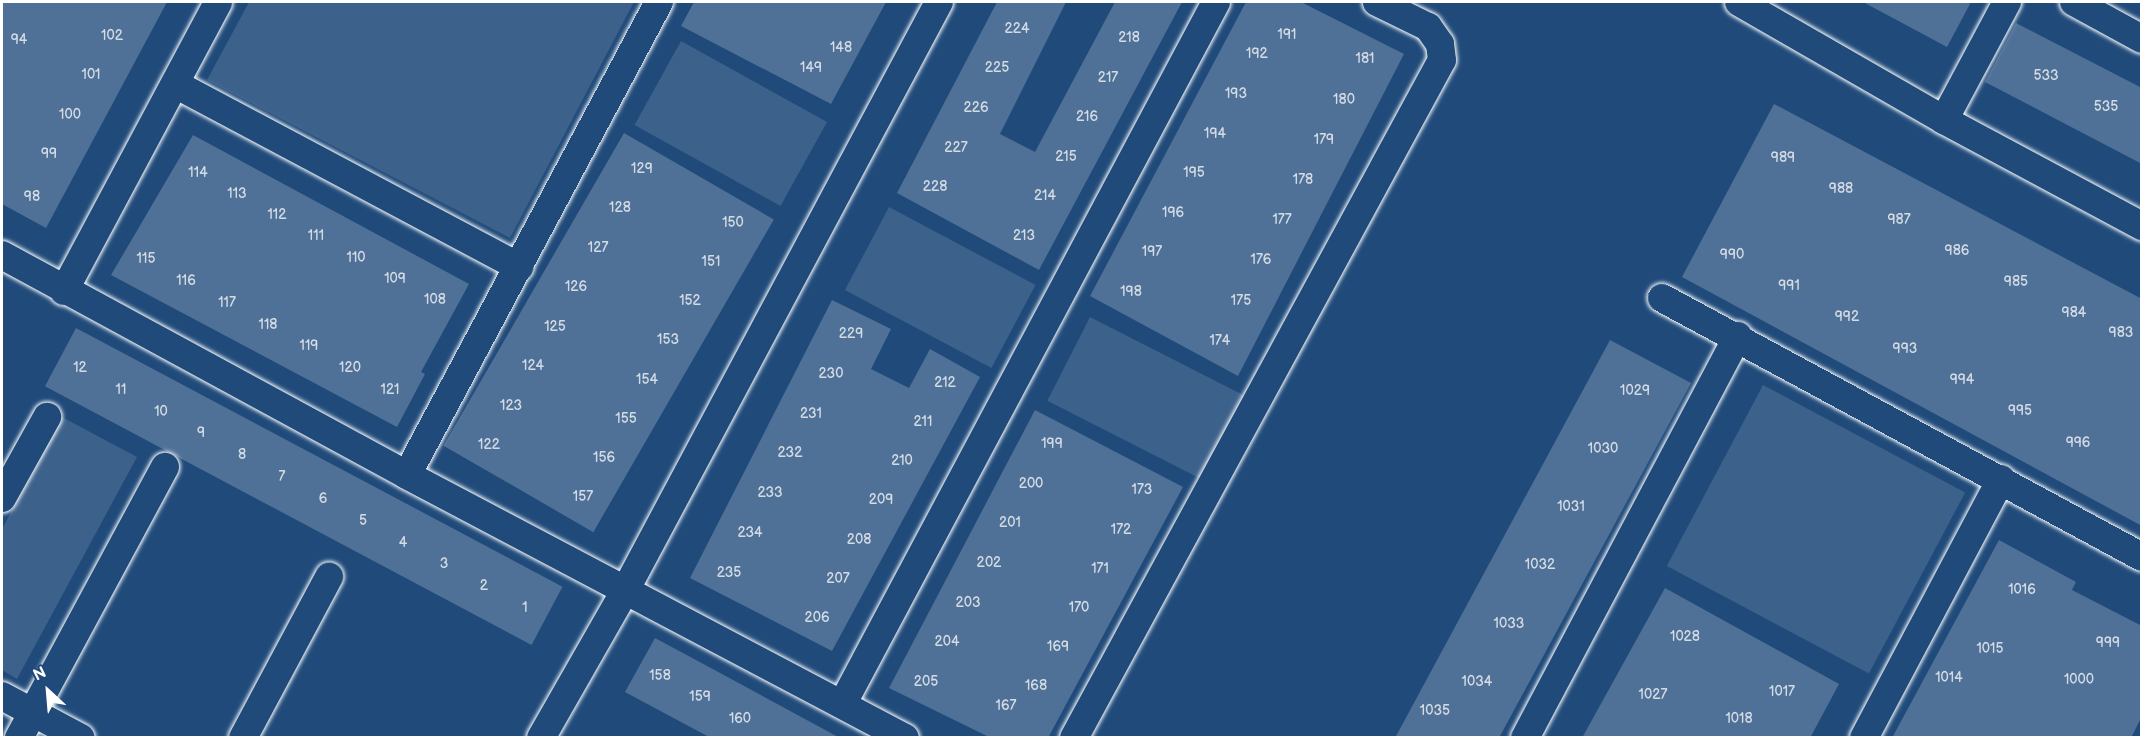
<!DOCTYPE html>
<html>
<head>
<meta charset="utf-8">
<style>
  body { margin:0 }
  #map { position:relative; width:2143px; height:739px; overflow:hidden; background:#1f4a7a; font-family:"Balsamiq Sans",sans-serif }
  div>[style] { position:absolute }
  .green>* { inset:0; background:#3c618b; transform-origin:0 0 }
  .building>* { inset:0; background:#507197; transform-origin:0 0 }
  .roads { filter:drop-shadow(0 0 2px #fff) drop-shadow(0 0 2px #fff) }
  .minor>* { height:28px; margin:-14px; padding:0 14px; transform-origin:14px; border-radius:14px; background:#1f4a7a }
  span { translate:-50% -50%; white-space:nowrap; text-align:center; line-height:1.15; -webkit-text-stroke:4.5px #1f4a7a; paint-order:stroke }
  .number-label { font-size:14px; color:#d3dce5 }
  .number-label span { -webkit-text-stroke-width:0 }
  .frame { position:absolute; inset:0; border:3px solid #fff; pointer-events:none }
  .north { position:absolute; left:18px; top:661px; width:60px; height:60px; -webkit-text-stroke:4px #1f4a7a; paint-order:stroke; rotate:334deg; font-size:16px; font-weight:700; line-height:24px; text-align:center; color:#fff }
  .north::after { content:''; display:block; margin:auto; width:21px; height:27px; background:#fff; clip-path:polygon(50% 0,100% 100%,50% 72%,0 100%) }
</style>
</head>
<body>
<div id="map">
  <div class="green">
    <div style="clip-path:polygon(249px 2px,634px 2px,510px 238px,207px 80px)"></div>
    <div style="left:681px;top:41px;width:167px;height:96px;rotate:29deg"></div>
    <div style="left:889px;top:207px;width:166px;height:94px;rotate:28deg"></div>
    <div style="left:1090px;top:317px;width:173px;height:94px;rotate:27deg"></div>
    <div style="left:1763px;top:385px;width:229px;height:205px;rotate:28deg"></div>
    <div style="clip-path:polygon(62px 417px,137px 457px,17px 679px,2px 670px,2px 529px)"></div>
  </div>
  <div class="building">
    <div style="clip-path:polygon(2px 2px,167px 2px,46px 228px,2px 204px)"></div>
    <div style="clip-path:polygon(694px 2px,886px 2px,831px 104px,681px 26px)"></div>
    <div style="clip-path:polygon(997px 2px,1066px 2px,1000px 134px,1035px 152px,1115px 2px,1182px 2px,1039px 270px,897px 193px)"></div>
    <div style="clip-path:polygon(1246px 2px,1301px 2px,1404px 54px,1238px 376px,1090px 296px)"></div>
    <div style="clip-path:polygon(1863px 2px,1971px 2px,1947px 47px)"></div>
    <div style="clip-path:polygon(2016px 23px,2142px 88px,2142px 164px,1985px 82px)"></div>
    <div style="clip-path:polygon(1774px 104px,2142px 299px,2142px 526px,1682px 277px)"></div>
    <div style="left:624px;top:133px;width:173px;height:361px;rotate:30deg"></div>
    <div style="clip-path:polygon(193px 135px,469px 284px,421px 372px,425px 374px,397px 427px,111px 275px)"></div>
    <div style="clip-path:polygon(832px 300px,891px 329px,871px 369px,909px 388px,930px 349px,980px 377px,832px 651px,690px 578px)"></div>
    <div style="left:76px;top:328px;width:551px;height:66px;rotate:28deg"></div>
    <div style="clip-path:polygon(1610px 340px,1691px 383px,1565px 616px,1499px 738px,1395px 738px)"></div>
    <div style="clip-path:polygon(1035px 410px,1183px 487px,1048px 738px,991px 738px,889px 688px)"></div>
    <div style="clip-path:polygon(1999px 540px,2076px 582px,2072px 590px,2142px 626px,2142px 716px,2131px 738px,1892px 738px)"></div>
    <div style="clip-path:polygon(1665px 588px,1839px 684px,1810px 738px,1582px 738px)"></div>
    <div style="clip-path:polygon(655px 638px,735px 681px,840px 738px,711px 738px,666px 714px,625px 692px)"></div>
  </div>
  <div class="roads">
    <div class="minor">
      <div style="left:1739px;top:2px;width:237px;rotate:29.9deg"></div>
      <div style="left:1944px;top:120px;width:225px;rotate:28.2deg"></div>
      <div style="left:2074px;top:2px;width:77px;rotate:28.6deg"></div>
      <div style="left:175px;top:84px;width:390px;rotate:28deg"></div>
      <div style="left:1944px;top:120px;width:134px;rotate:-61.9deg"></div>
      <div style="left:2px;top:255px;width:461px;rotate:28.5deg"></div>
      <div style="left:407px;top:475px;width:563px;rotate:27.84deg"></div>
      <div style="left:64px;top:291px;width:327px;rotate:-61.9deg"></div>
      <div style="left:1662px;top:298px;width:545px;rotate:28.35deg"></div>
      <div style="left:407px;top:475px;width:536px;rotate:-61.95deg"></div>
      <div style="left:2px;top:498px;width:93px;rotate:-60.9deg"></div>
      <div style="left:2px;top:696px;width:89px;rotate:28deg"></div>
      <div style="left:843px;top:703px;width:794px;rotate:-61.98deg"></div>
      <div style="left:19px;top:738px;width:308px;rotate:-61.7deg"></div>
      <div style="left:243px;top:738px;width:183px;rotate:-61.9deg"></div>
      <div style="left:541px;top:738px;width:172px;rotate:-60.3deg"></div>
      <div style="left:626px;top:589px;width:665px;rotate:-61.93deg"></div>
      <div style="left:1074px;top:738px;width:771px;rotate:-61.51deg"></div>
      <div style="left:1442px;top:60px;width:16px;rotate:-97deg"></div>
      <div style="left:1440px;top:44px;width:21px;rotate:-125deg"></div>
      <div style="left:1428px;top:27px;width:57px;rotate:-153.9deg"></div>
      <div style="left:1525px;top:738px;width:455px;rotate:-62.1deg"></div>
      <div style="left:1864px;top:738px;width:293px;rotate:-62.1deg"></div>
    </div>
  </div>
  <div class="number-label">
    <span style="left:1017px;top:29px">224</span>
    <span style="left:1287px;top:35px">191</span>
    <span style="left:112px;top:36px">102</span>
    <span style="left:1129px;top:38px">218</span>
    <span style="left:19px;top:40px">94</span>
    <span style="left:841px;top:48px">148</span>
    <span style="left:1257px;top:54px">192</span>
    <span style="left:1365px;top:59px">181</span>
    <span style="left:811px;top:68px">149</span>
    <span style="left:997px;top:68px">225</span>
    <span style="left:91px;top:75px">101</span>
    <span style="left:2046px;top:76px">533</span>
    <span style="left:1108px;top:78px">217</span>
    <span style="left:1236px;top:94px">193</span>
    <span style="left:1344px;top:100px">180</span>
    <span style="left:2106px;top:107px">535</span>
    <span style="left:976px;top:108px">226</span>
    <span style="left:70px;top:115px">100</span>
    <span style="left:1087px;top:117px">216</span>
    <span style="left:1215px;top:134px">194</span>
    <span style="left:1324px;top:140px">179</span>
    <span style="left:956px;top:148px">227</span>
    <span style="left:49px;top:154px">99</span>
    <span style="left:1066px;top:157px">215</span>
    <span style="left:1783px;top:158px">989</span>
    <span style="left:642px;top:169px">129</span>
    <span style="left:198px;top:173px">114</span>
    <span style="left:1194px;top:173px">195</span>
    <span style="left:1303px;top:180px">178</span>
    <span style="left:935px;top:187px">228</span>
    <span style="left:1841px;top:189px">988</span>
    <span style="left:237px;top:194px">113</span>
    <span style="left:1045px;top:196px">214</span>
    <span style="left:32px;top:197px">98</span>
    <span style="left:620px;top:208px">128</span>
    <span style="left:1173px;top:213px">196</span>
    <span style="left:277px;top:215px">112</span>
    <span style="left:1282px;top:220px">177</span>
    <span style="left:1899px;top:220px">987</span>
    <span style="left:733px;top:223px">150</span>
    <span style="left:316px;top:236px">111</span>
    <span style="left:1024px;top:236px">213</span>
    <span style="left:598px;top:248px">127</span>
    <span style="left:1957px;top:251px">986</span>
    <span style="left:1152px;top:252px">197</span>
    <span style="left:1732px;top:255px">990</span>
    <span style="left:356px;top:258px">110</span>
    <span style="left:146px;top:259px">115</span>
    <span style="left:1261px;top:260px">176</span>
    <span style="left:711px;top:262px">151</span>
    <span style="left:395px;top:279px">109</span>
    <span style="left:186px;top:281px">116</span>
    <span style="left:2016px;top:282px">985</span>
    <span style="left:1789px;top:286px">991</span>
    <span style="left:576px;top:287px">126</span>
    <span style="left:1131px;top:292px">198</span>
    <span style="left:435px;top:300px">108</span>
    <span style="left:690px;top:301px">152</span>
    <span style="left:1241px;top:301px">175</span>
    <span style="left:227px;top:303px">117</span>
    <span style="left:2074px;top:313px">984</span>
    <span style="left:1847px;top:317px">992</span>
    <span style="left:268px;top:325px">118</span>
    <span style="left:555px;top:327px">125</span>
    <span style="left:2121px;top:333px">983</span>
    <span style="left:851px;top:334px">229</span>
    <span style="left:668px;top:340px">153</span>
    <span style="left:1220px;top:341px">174</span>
    <span style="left:309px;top:346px">119</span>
    <span style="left:1905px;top:349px">993</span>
    <span style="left:533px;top:366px">124</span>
    <span style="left:80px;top:368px">12</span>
    <span style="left:350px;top:368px">120</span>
    <span style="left:831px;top:374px">230</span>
    <span style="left:647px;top:380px">154</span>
    <span style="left:1962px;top:380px">994</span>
    <span style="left:945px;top:383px">212</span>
    <span style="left:121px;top:390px">11</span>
    <span style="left:390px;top:390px">121</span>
    <span style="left:1635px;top:391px">1029</span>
    <span style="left:511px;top:406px">123</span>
    <span style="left:2020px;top:411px">995</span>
    <span style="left:161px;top:412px">10</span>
    <span style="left:811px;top:414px">231</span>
    <span style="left:626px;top:419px">155</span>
    <span style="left:923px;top:422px">211</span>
    <span style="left:201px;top:433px">9</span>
    <span style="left:2078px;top:443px">996</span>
    <span style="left:1052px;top:444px">199</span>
    <span style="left:489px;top:445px">122</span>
    <span style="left:1603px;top:449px">1030</span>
    <span style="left:790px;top:453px">232</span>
    <span style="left:242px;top:455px">8</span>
    <span style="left:604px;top:458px">156</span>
    <span style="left:902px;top:461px">210</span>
    <span style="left:282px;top:477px">7</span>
    <span style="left:1031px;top:484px">200</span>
    <span style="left:1142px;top:490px">173</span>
    <span style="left:770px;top:493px">233</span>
    <span style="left:583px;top:497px">157</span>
    <span style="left:323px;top:499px">6</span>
    <span style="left:881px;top:500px">209</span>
    <span style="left:1571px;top:507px">1031</span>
    <span style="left:363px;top:521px">5</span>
    <span style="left:1010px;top:523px">201</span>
    <span style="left:1121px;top:530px">172</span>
    <span style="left:750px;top:533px">234</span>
    <span style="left:859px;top:540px">208</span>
    <span style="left:403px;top:543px">4</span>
    <span style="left:989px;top:563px">202</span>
    <span style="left:444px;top:564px">3</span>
    <span style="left:1540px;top:565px">1032</span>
    <span style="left:1100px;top:569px">171</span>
    <span style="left:729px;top:573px">235</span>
    <span style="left:838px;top:579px">207</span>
    <span style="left:484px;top:586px">2</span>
    <span style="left:2022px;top:590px">1016</span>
    <span style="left:968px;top:603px">203</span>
    <span style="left:525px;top:608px">1</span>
    <span style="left:1079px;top:608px">170</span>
    <span style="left:817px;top:618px">206</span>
    <span style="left:1509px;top:624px">1033</span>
    <span style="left:1685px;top:637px">1028</span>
    <span style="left:947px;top:642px">204</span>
    <span style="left:2108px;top:643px">999</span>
    <span style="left:1058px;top:647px">169</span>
    <span style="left:1990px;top:649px">1015</span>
    <span style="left:660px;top:676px">158</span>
    <span style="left:1949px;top:678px">1014</span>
    <span style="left:2079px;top:680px">1000</span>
    <span style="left:926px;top:682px">205</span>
    <span style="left:1477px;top:682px">1034</span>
    <span style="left:1036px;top:686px">168</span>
    <span style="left:1782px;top:692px">1017</span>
    <span style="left:1653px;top:695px">1027</span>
    <span style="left:700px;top:697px">159</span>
    <span style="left:1006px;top:706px">167</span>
    <span style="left:1435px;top:711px">1035</span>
    <span style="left:740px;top:719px">160</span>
    <span style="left:1739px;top:719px">1018</span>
  </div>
  <div class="frame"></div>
  <div class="north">N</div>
</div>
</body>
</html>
